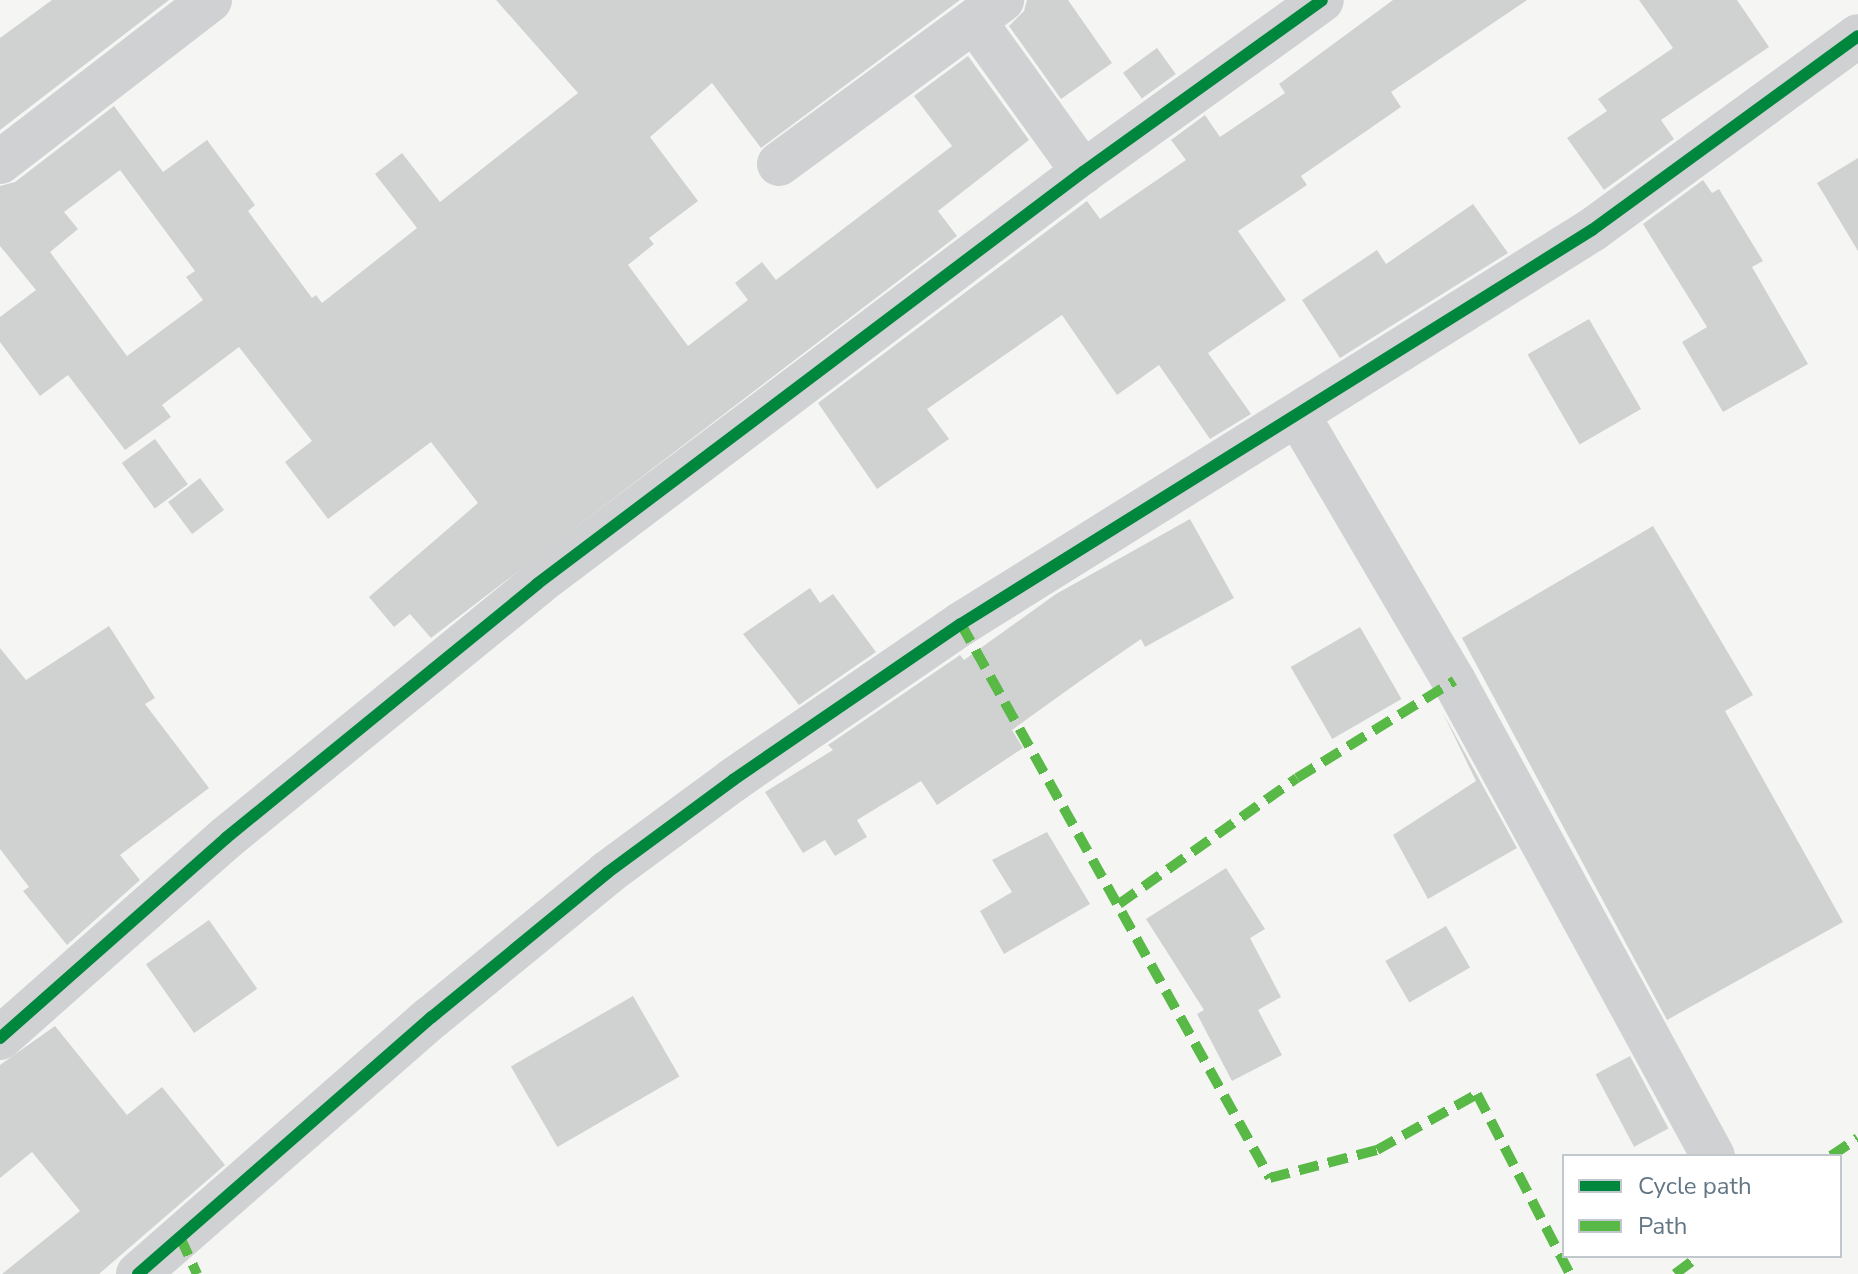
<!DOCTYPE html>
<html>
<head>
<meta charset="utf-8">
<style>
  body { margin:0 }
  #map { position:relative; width:1858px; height:1274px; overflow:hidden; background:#f5f5f3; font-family:"Nunito Sans",sans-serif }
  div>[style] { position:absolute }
  .building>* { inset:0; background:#d0d2d2; transform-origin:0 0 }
  .minor>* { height:44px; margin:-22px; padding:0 22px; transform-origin:22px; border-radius:22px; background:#d0d1d2 }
  .quiet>* { height:10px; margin-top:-5px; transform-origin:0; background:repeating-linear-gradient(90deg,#58b947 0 20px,transparent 0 30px) }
  .cycleway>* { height:12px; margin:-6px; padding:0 6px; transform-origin:6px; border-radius:6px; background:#00873e }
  span { translate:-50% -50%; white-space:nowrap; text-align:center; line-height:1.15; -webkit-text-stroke:8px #fff; paint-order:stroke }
  .legend { position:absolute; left:1562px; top:1154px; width:280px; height:104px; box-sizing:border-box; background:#fff; border:2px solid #c0c8ce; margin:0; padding:10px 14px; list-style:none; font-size:24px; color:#627685 }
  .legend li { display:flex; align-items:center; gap:16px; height:40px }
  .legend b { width:40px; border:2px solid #c0c8ce }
</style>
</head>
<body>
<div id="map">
  <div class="building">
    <div style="clip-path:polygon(52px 0,169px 0,0 130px,0 38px)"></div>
    <div style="clip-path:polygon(evenodd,496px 0,960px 0,761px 148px,712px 83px,650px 137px,698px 201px,649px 238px,654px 244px,628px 265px,688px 346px,748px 300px,735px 283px,762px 262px,776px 280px,952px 146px,914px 96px,968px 56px,1029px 140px,938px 211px,957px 236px,431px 638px,410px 614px,394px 627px,369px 597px,478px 503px,431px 442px,328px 519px,285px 462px,312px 441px,239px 347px,162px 405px,171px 417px,125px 450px,68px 375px,40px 396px,0 342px,0 317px,36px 290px,0 246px,0 186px,15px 182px,114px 106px,163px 172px,207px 140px,255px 205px,248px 211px,312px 298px,316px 295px,322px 303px,417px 228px,375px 174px,402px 153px,440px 202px,578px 93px,496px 0,120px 170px,195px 271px,186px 277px,203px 300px,127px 356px,50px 252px,78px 229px,64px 212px,120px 170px)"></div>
    <div style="clip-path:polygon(1027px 0,1068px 0,1112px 63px,1061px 99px,1009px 26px,1024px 11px)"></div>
    <div style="clip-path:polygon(1393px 0,1527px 0,1391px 92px,1401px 107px,1301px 176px,1307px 185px,1238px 231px,1286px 300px,1208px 353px,1251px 414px,1210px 439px,1159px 365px,1117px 395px,1062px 315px,927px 409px,949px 439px,877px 489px,818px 403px,1087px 201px,1100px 219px,1186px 160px,1171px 140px,1205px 115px,1220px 137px,1285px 93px,1279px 84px)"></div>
    <div style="clip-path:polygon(1639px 0,1737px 0,1769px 47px,1661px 120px,1674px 139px,1604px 190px,1567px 138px,1607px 111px,1598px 99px,1673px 48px)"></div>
    <div style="left:1157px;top:48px;width:32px;height:42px;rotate:54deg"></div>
    <div style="clip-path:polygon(1858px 158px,1858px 251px,1817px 183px)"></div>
    <div style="clip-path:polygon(1703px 180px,1712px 193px,1719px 189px,1763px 261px,1752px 267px,1808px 364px,1723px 412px,1682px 342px,1707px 327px,1643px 224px)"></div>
    <div style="clip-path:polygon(1473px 204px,1508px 253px,1340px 358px,1302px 300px,1377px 250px,1386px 264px)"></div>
    <div style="left:1589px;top:319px;width:104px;height:71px;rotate:60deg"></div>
    <div style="left:155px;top:439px;width:56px;height:41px;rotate:54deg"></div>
    <div style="left:200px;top:478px;width:40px;height:40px;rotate:53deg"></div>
    <div style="clip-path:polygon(1190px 519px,1234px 598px,1145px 647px,1141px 639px,1080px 681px,1012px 730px,1023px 748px,937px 805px,921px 781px,857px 820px,867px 837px,835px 856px,825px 840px,803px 853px,765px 792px,833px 750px,828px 745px,960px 655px,964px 660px,1056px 594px)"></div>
    <div style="clip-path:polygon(1653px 526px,1753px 695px,1725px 711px,1843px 922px,1667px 1020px,1462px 638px)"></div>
    <div style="clip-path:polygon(810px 588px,820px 603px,833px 594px,876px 652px,799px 705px,743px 634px)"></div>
    <div style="clip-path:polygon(109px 626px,155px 698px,145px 704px,209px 788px,120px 855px,140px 880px,67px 945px,23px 891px,29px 887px,0 849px,0 648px,26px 680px)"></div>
    <div style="left:1360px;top:627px;width:83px;height:80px;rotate:60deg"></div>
    <div style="clip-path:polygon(1443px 713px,1517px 848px,1428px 899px,1393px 835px,1476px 781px)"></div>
    <div style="clip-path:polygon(1047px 832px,1090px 904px,1004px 954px,980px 911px,1012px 892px,992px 860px)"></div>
    <div style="clip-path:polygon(1226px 868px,1265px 929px,1250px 938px,1281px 997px,1258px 1010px,1282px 1055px,1232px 1081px,1197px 1014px,1204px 1010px,1146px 919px)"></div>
    <div style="left:209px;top:920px;width:84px;height:77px;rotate:55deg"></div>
    <div style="left:1446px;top:926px;width:48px;height:70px;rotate:60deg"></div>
    <div style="left:633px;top:996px;width:93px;height:141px;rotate:60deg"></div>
    <div style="clip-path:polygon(55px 1026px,127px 1115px,162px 1087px,225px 1165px,99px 1274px,2px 1274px,80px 1211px,32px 1152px,0 1178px,0 1065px)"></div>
    <div style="left:1630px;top:1056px;width:82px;height:39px;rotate:62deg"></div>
  </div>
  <div class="minor">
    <div style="left:975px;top:22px;width:185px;rotate:54.2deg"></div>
    <div style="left:0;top:162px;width:265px;rotate:-37.6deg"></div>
    <div style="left:779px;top:164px;width:277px;rotate:-36.3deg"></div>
    <div style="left:1299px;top:417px;width:306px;rotate:59.6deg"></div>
    <div style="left:1454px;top:681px;width:541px;rotate:61.4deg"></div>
    <div style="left:0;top:1038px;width:302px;rotate:-41.5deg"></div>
    <div style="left:226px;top:838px;width:402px;rotate:-39.2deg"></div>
    <div style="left:537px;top:584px;width:684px;rotate:-37.04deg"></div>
    <div style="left:1083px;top:172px;width:294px;rotate:-35.7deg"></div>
    <div style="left:138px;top:1274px;width:390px;rotate:-41.2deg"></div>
    <div style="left:432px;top:1017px;width:227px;rotate:-39.4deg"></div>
    <div style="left:607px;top:873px;width:157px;rotate:-36.4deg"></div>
    <div style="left:733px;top:780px;width:276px;rotate:-34.4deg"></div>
    <div style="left:961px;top:624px;width:744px;rotate:-31.98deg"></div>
    <div style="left:1592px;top:230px;width:329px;rotate:-36.1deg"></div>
  </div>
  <div class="quiet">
    <div style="left:961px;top:624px;width:634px;rotate:60.85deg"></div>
    <div style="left:1270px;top:1178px;width:111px;rotate:-14.7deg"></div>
    <div style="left:1377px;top:1150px;width:115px;rotate:-29.2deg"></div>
    <div style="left:1477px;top:1094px;width:203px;rotate:62.7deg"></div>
    <div style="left:1119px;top:904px;width:218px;rotate:-35.3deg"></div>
    <div style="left:1297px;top:778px;width:185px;rotate:-31.7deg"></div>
    <div style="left:1831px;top:1156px;width:32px;rotate:-34deg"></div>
    <div style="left:180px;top:1237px;width:41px;rotate:65.3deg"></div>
    <div style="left:1675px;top:1274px;width:30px;rotate:-37deg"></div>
  </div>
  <div class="cycleway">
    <div style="left:0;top:1038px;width:302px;rotate:-41.5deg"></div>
    <div style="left:226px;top:838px;width:402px;rotate:-39.2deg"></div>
    <div style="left:537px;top:584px;width:684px;rotate:-37.04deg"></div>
    <div style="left:1083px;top:172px;width:294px;rotate:-35.7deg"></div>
    <div style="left:138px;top:1274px;width:390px;rotate:-41.2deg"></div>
    <div style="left:432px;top:1017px;width:227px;rotate:-39.4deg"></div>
    <div style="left:607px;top:873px;width:157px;rotate:-36.4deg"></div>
    <div style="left:733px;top:780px;width:276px;rotate:-34.4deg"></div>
    <div style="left:961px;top:624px;width:744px;rotate:-31.98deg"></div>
    <div style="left:1592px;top:230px;width:329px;rotate:-36.1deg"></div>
  </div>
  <ul class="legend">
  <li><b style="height:10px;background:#00873e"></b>Cycle path</li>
  <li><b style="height:10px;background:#58b947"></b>Path</li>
  </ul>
</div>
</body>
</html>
